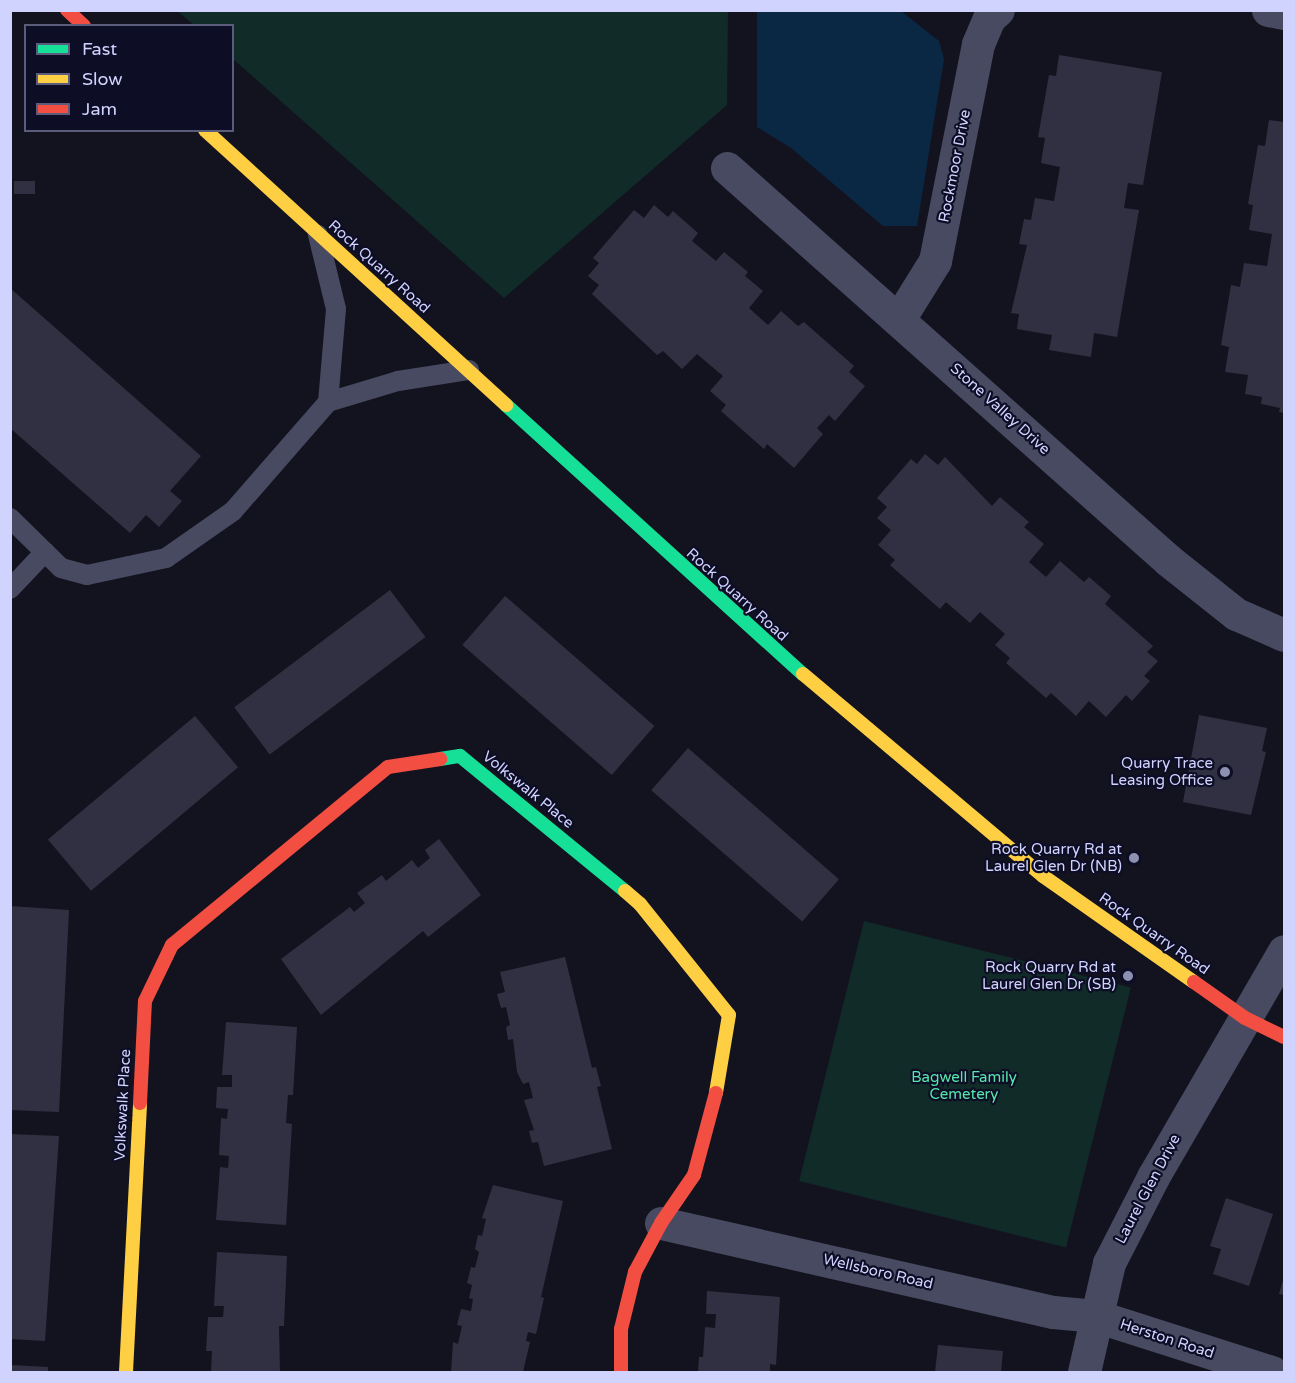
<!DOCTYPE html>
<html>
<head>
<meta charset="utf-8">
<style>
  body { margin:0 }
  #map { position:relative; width:1295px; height:1383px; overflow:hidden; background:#13131f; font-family:"Varela Round",sans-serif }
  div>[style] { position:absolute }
  .green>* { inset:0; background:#102b28; transform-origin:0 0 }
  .water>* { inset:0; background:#0a2844 }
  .building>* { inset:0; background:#313042; transform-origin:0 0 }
  .lane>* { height:20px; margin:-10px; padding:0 10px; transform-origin:10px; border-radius:10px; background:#474a60 }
  .street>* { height:33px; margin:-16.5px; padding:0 16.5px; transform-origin:16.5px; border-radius:16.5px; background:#474a60 }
  .fast>* { height:14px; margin:-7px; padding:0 7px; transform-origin:7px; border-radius:7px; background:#16e098 }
  .slow>* { height:14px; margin:-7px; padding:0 7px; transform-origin:7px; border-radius:7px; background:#ffcf43 }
  .jam>* { height:14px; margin:-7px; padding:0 7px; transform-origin:7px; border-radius:7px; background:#f24e42 }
  .dots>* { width:16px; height:16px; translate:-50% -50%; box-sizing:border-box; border:3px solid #0d0d25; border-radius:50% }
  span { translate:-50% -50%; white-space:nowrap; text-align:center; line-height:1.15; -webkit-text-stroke:4.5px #0d0d25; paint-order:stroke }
  .street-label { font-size:15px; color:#d1d3ff }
  .poi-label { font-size:15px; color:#d1d3ff }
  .right { translate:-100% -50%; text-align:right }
  .park-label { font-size:15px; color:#55e7aa }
  .frame { position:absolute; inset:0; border:12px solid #d1d3ff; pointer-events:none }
  .legend { position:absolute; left:24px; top:24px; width:210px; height:108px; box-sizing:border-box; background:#0d0d25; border:2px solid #5b5c7c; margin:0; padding:8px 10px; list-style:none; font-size:18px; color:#d1d3ff }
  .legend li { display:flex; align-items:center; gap:12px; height:30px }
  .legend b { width:30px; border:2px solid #5b5c7c }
</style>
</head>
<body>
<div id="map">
  <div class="green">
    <div style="clip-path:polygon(177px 11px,728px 11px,727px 105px,504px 298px,233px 59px,232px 26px,194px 25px)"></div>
    <div style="left:864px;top:921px;width:275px;height:268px;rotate:14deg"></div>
  </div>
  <div class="water">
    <div style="clip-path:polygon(757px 11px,901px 11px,939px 41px,944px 59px,917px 226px,883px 226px,791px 148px,757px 127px)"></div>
  </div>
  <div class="building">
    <div style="clip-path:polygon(1059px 55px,1162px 72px,1143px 185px,1128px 183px,1124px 208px,1139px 210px,1117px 337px,1094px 333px,1091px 357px,1049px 350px,1052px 335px,1017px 329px,1019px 314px,1011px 313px,1027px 245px,1019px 244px,1024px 219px,1031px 220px,1035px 198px,1054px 201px,1060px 167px,1041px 163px,1045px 138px,1038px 137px,1049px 75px,1056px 76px)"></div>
    <div style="clip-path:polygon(1269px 120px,1284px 122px,1284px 413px,1279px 412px,1280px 408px,1261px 404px,1262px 397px,1245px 394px,1248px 375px,1225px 372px,1229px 347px,1221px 345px,1231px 285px,1240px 287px,1244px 263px,1267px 266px,1272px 234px,1249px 230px,1253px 205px,1248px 204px,1258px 145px,1265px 146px)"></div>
    <div style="left:14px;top:181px;width:21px;height:13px"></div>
    <div style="clip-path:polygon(654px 205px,668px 217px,673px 211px,698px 233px,692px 241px,716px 261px,724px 252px,748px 272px,745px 276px,763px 291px,749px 308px,768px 325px,781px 311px,798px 326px,804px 322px,854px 366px,849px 372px,865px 386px,835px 421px,829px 415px,817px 428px,823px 434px,794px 468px,767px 444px,764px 449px,721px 411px,726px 405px,710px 391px,723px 376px,697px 354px,682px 369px,663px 351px,657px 355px,592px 294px,599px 285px,588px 276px,599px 263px,593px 258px,634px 210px,644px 218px)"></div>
    <div style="clip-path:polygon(10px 288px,201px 456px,170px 491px,182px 501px,159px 527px,146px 515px,130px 533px,10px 428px)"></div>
    <div style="clip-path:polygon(925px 454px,938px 465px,945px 457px,992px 506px,1000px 497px,1029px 522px,1024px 527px,1044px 544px,1029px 562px,1046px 577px,1060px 561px,1084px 582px,1089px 577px,1111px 596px,1105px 604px,1153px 646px,1147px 652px,1158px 661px,1144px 676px,1150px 681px,1132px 701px,1126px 695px,1106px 717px,1089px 701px,1076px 716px,1051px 693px,1046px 698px,1006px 663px,1010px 658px,995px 645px,1005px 634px,980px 612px,970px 623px,946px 602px,940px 609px,890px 565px,895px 560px,878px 545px,891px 530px,877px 518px,887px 507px,877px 498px,911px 459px,917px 464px)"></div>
    <div style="left:390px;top:590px;width:59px;height:195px;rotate:53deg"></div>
    <div style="left:505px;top:596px;width:198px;height:65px;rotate:41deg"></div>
    <div style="clip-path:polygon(1199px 715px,1267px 728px,1262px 751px,1266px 752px,1251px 815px,1183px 802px)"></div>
    <div style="left:195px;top:716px;width:67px;height:192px;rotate:50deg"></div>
    <div style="left:688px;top:748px;width:200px;height:56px;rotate:41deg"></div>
    <div style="clip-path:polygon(439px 839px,481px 895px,428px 937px,423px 931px,321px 1015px,281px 959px,350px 907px,354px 912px,365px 903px,357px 893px,382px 875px,386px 881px,412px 860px,418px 868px,430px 858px,425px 850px)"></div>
    <div style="clip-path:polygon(10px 906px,69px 910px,59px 1112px,10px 1110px)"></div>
    <div style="clip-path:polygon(565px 957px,592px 1068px,596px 1067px,601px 1086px,597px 1087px,612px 1149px,544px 1166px,538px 1142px,532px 1143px,529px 1131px,534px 1130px,524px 1100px,533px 1098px,529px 1082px,523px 1084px,517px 1072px,513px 1039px,508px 1040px,506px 1027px,510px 1025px,506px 1007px,501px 1008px,497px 994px,505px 992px,500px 972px)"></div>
    <div style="clip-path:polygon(226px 1022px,297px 1027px,293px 1095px,288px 1095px,286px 1123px,292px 1124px,286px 1225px,216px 1220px,220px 1167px,228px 1168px,229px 1156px,219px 1155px,221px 1118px,227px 1119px,228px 1109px,216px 1108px,217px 1087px,232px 1087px,232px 1075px,222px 1075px)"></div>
    <div style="clip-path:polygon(10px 1134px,59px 1136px,45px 1341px,10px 1339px)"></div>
    <div style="clip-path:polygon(493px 1185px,563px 1201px,541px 1297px,544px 1298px,536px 1334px,528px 1332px,526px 1341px,530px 1342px,523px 1372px,451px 1372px,453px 1342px,458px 1344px,462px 1326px,457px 1325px,461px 1309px,471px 1311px,473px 1299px,469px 1298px,472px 1285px,467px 1283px,471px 1267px,475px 1268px,479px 1252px,475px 1249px,478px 1235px,482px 1236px,486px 1219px,482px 1218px)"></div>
    <div style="clip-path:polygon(1226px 1198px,1273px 1214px,1249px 1286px,1213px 1274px,1221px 1249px,1210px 1246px)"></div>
    <div style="clip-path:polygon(217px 1252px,287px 1256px,284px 1326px,279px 1326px,280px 1372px,211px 1372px,212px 1351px,206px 1351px,208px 1317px,223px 1317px,224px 1306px,214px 1306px)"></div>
    <div style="clip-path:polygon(1284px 1277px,1284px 1295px,1279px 1294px)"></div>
    <div style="clip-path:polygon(707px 1291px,780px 1297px,776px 1365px,770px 1364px,770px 1372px,698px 1372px,699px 1357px,703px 1357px,705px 1327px,715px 1328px,716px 1314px,706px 1314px)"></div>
    <div style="clip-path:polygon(938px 1345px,1003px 1351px,1001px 1372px,935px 1372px)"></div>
    <div style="clip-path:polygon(10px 1365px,48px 1367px,48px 1372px,10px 1372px)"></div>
  </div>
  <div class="lane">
    <div style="left:318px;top:235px;width:76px;rotate:76.3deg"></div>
    <div style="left:336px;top:309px;width:93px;rotate:94.9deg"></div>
    <div style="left:328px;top:402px;width:73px;rotate:-16.7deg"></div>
    <div style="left:398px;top:381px;width:72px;rotate:-8.8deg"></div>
    <div style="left:10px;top:518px;width:71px;rotate:44.4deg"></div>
    <div style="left:61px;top:568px;width:27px;rotate:15deg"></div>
    <div style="left:87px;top:575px;width:81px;rotate:-12.1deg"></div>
    <div style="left:166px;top:558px;width:82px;rotate:-35deg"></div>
    <div style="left:233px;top:511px;width:145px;rotate:-48.9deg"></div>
    <div style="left:10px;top:589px;width:51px;rotate:-46.6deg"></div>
  </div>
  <div class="street">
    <div style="left:1268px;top:10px;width:16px;rotate:11deg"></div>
    <div style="left:727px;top:168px;width:590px;rotate:41.63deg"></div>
    <div style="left:1168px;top:560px;width:87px;rotate:38.5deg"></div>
    <div style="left:1236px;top:614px;width:52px;rotate:23.6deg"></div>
    <div style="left:899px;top:319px;width:68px;rotate:-58.2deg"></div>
    <div style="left:935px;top:261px;width:221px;rotate:-78.8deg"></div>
    <div style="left:978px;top:44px;width:28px;rotate:-67deg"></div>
    <div style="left:989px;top:18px;width:12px;rotate:-42deg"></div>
    <div style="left:661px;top:1223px;width:402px;rotate:12.8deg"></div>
    <div style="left:1053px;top:1312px;width:43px;rotate:5.3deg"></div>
    <div style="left:1096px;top:1316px;width:185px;rotate:17.7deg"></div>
    <div style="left:1084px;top:1372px;width:112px;rotate:-77.1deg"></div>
    <div style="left:1109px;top:1263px;width:97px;rotate:-62.9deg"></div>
    <div style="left:1153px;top:1177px;width:261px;rotate:-59.9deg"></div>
  </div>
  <div class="fast">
    <div style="left:506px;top:405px;width:401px;rotate:42.2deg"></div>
    <div style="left:440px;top:759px;width:20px;rotate:-9deg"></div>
    <div style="left:460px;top:756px;width:213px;rotate:39.3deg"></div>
  </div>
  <div class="slow">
    <div style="left:205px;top:130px;width:408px;rotate:42.4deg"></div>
    <div style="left:803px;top:674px;width:314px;rotate:40.1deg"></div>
    <div style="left:1043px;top:876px;width:184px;rotate:35.1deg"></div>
    <div style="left:625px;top:891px;width:20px;rotate:41deg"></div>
    <div style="left:640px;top:904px;width:142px;rotate:51.3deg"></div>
    <div style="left:729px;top:1015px;width:79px;rotate:99.5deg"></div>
    <div style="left:126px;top:1372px;width:269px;rotate:-87deg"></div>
  </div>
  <div class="jam">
    <div style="left:67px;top:10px;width:23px;rotate:43deg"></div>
    <div style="left:1194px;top:982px;width:62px;rotate:35.2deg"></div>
    <div style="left:1245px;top:1018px;width:43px;rotate:26deg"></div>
    <div style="left:140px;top:1103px;width:102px;rotate:-87.2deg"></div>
    <div style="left:145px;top:1001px;width:62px;rotate:-64.3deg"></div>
    <div style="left:172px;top:945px;width:280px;rotate:-39.5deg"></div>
    <div style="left:388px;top:767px;width:53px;rotate:-8.7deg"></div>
    <div style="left:621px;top:1372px;width:43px;rotate:-90deg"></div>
    <div style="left:621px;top:1329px;width:59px;rotate:-76.2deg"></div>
    <div style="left:635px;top:1272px;width:55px;rotate:-62deg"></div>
    <div style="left:661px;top:1223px;width:58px;rotate:-55.5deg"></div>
    <div style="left:694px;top:1175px;width:85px;rotate:-75deg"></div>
  </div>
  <div class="dots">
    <div style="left:1225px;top:772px;background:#8e90b1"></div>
    <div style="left:1134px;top:858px;background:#8e90b1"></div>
    <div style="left:1128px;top:976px;background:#8e90b1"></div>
  </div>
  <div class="street-label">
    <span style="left:955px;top:166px;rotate:-79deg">Rockmoor Drive</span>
    <span style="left:379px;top:267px;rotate:42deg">Rock Quarry Road</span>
    <span style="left:1000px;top:409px;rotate:42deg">Stone Valley Drive</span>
    <span style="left:737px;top:595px;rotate:42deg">Rock Quarry Road</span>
    <span style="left:528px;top:790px;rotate:39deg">Volkswalk Place</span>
    <span style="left:1154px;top:934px;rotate:35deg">Rock Quarry Road</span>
    <span style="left:123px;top:1105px;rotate:-87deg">Volkswalk Place</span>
    <span style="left:1148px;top:1189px;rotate:-62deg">Laurel Glen Drive</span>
    <span style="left:878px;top:1272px;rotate:13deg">Wellsboro Road</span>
    <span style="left:1167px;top:1339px;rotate:18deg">Herston Road</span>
  </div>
  <div class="poi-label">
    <span class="right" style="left:1213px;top:772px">Quarry Trace<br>Leasing Office</span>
    <span class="right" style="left:1122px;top:858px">Rock Quarry Rd at<br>Laurel Glen Dr (NB)</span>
    <span class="right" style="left:1116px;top:976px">Rock Quarry Rd at<br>Laurel Glen Dr (SB)</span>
  </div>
  <div class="park-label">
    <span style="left:964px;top:1086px">Bagwell Family<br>Cemetery</span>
  </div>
  <div class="frame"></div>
  <ul class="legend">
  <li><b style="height:8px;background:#16e098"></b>Fast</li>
  <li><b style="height:8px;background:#ffcf43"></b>Slow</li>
  <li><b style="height:8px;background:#f24e42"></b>Jam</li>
  </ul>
</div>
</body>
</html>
